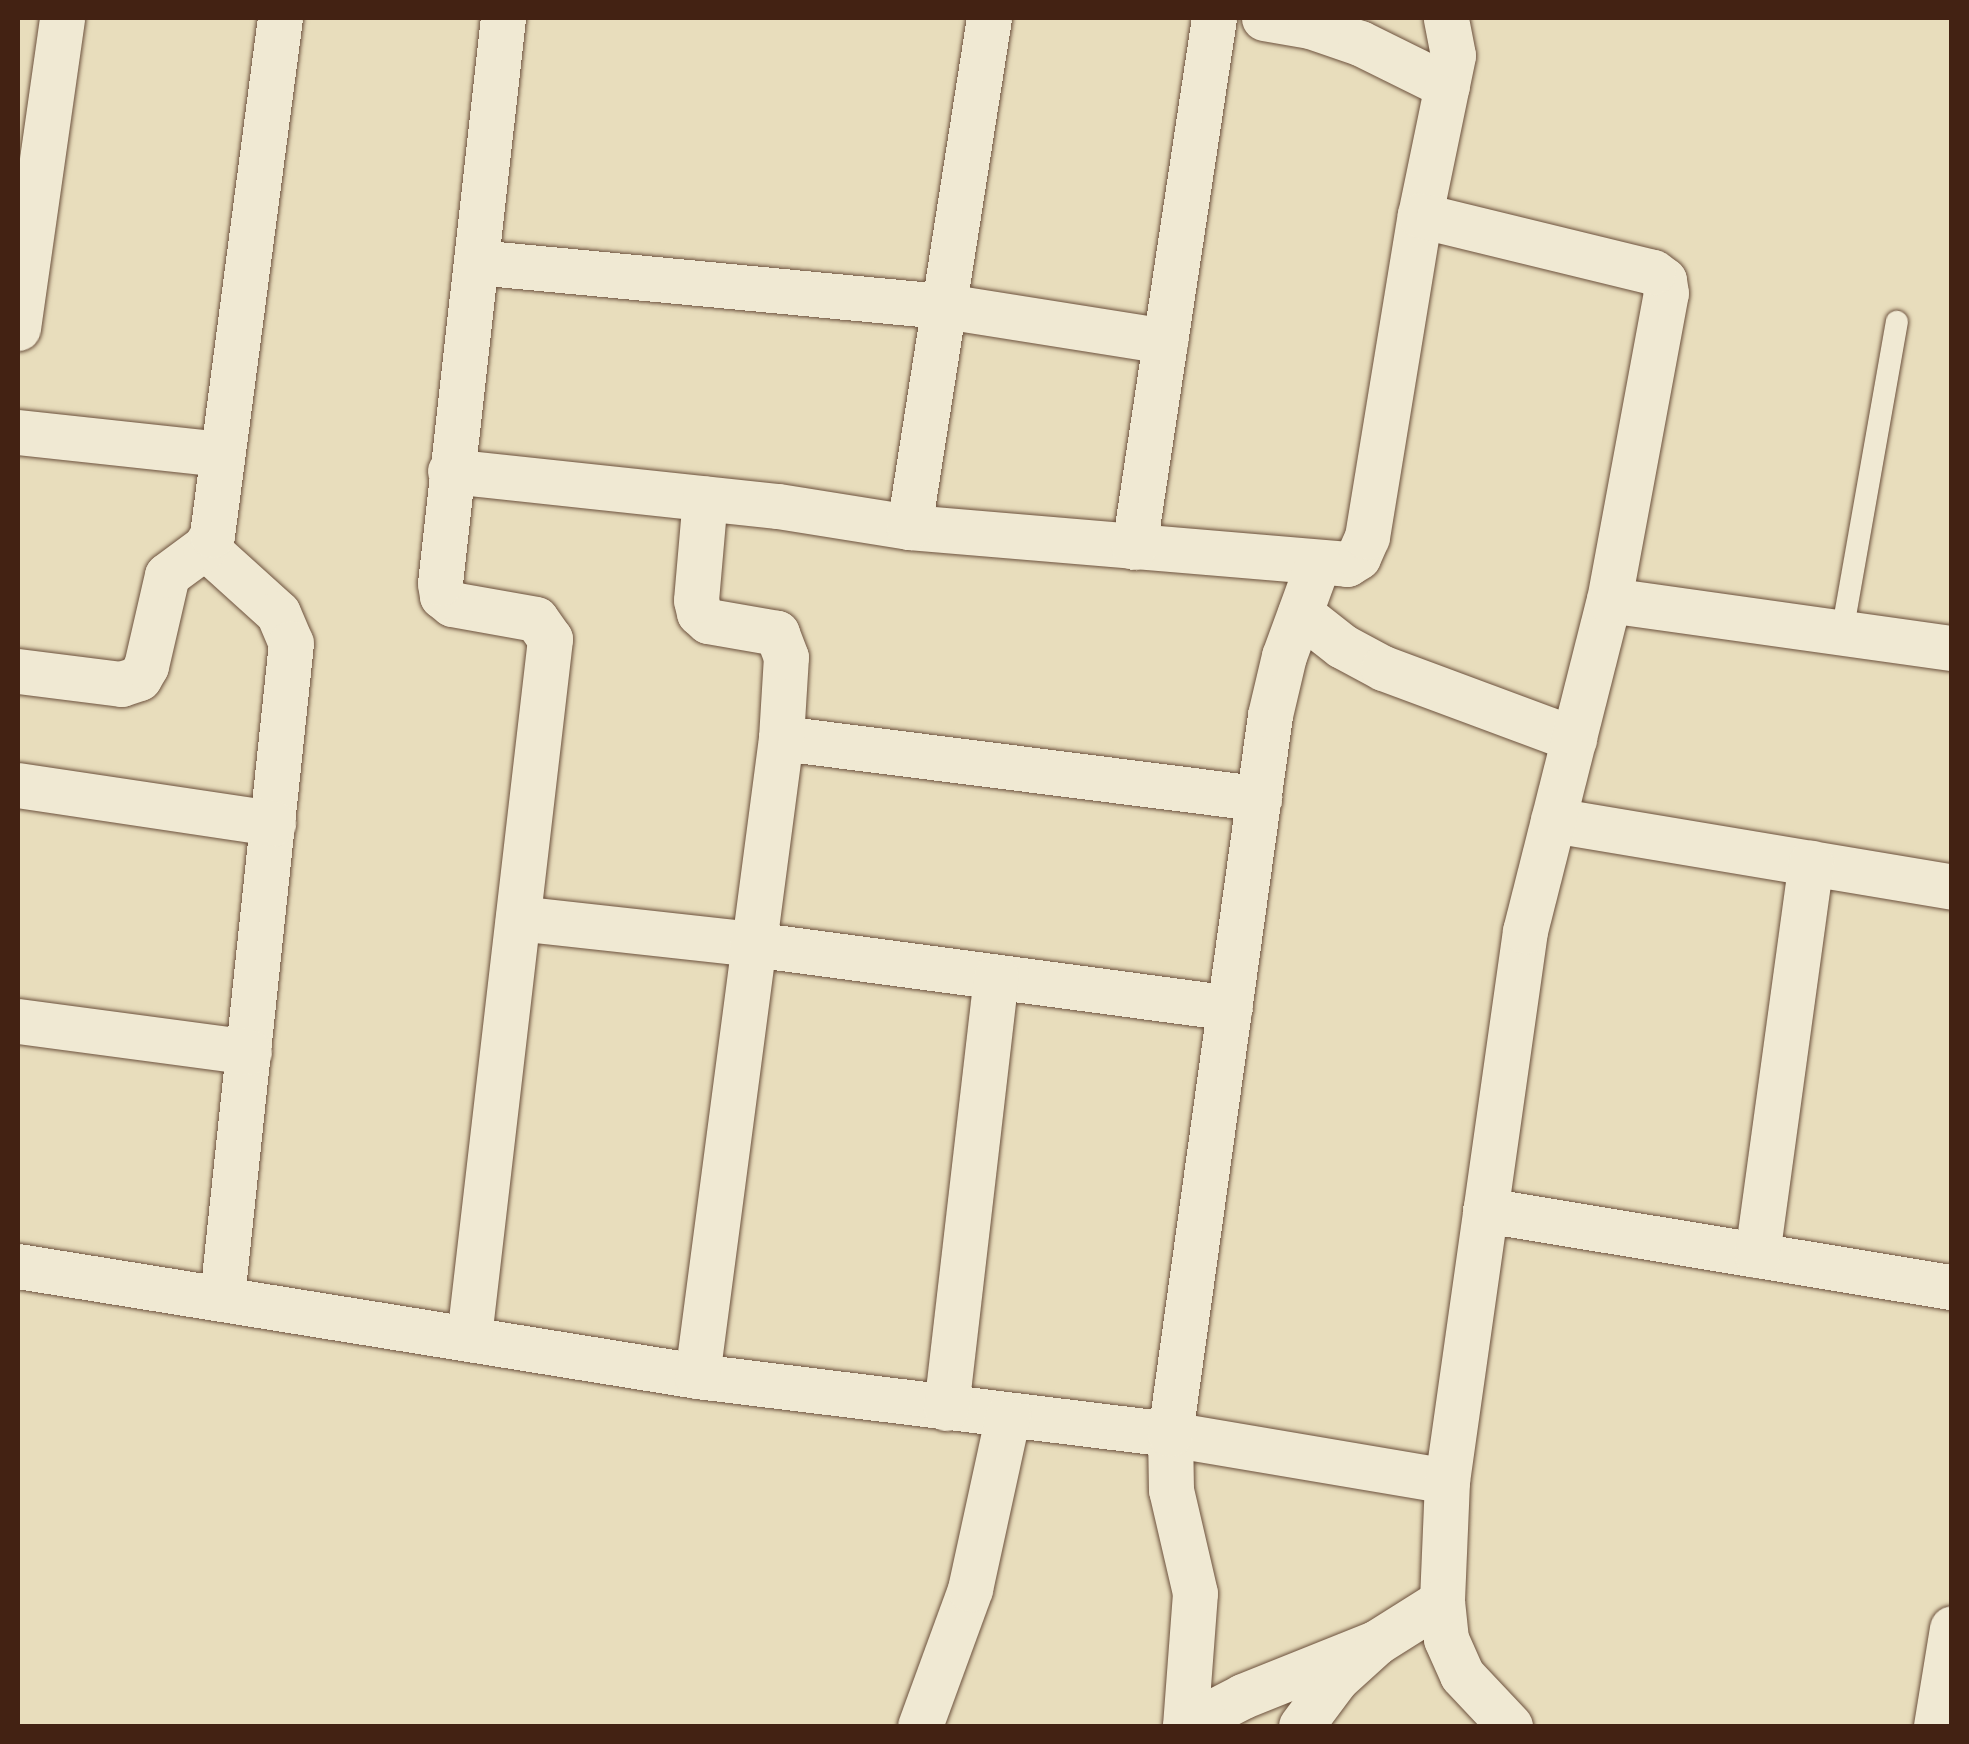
<!DOCTYPE html>
<html>
<head>
<meta charset="utf-8">
<style>
  body { margin:0 }
  #map { position:relative; width:1969px; height:1744px; overflow:hidden; background:#e8ddbc; font-family:"IM FELL French Canon",serif }
  div>[style] { position:absolute }
  .roads { filter:drop-shadow(0 0 2px #6c513d) drop-shadow(0 0 2px #6c513d) }
  .lane>* { height:22px; margin:-11px; padding:0 11px; transform-origin:11px; border-radius:11px; background:#f0e9d3 }
  .street>* { height:45px; margin:-22.5px; padding:0 22.5px; transform-origin:22.5px; border-radius:22.5px; background:#f0e9d3 }
  span { translate:-50% -50%; white-space:nowrap; text-align:center; line-height:1.15; -webkit-text-stroke:8px #f0e9d3; paint-order:stroke }
  .frame { position:absolute; inset:0; border:20px solid #432213; pointer-events:none }
</style>
</head>
<body>
<div id="map">
  <div class="roads">
    <div class="lane">
      <div style="left:1842px;top:633px;width:316px;rotate:-80deg"></div>
    </div>
    <div class="street">
      <div style="left:1264px;top:18px;width:47px;rotate:9.9deg"></div>
      <div style="left:1310px;top:26px;width:53px;rotate:18.8deg"></div>
      <div style="left:1360px;top:43px;width:97px;rotate:26.3deg"></div>
      <div style="left:476px;top:262px;width:471px;rotate:5.4deg"></div>
      <div style="left:945px;top:306px;width:223px;rotate:9deg"></div>
      <div style="left:18px;top:328px;width:313px;rotate:-81.9deg"></div>
      <div style="left:18px;top:432px;width:204px;rotate:6.2deg"></div>
      <div style="left:450px;top:471px;width:330px;rotate:6.1deg"></div>
      <div style="left:778px;top:506px;width:133px;rotate:9.1deg"></div>
      <div style="left:909px;top:527px;width:440px;rotate:4.8deg"></div>
      <div style="left:1347px;top:564px;width:13px;rotate:-32deg"></div>
      <div style="left:1358px;top:557px;width:22px;rotate:-66deg"></div>
      <div style="left:1367px;top:537px;width:326px;rotate:-80.7deg"></div>
      <div style="left:1420px;top:215px;width:163px;rotate:-78.3deg"></div>
      <div style="left:1453px;top:55px;width:38px;rotate:-101deg"></div>
      <div style="left:909px;top:527px;width:515px;rotate:-81.07deg"></div>
      <div style="left:205px;top:547px;width:98px;rotate:42.1deg"></div>
      <div style="left:278px;top:613px;width:33px;rotate:67deg"></div>
      <div style="left:291px;top:643px;width:658px;rotate:96.02deg"></div>
      <div style="left:1134px;top:547px;width:535px;rotate:-81.4deg"></div>
      <div style="left:1609px;top:600px;width:346px;rotate:8deg"></div>
      <div style="left:1300px;top:613px;width:53px;rotate:38.2deg"></div>
      <div style="left:1342px;top:646px;width:47px;rotate:28.2deg"></div>
      <div style="left:1383px;top:668px;width:204px;rotate:20.4deg"></div>
      <div style="left:18px;top:671px;width:104px;rotate:7.2deg"></div>
      <div style="left:121px;top:684px;width:19px;rotate:-18deg"></div>
      <div style="left:139px;top:678px;width:14px;rotate:-60deg"></div>
      <div style="left:146px;top:666px;width:93px;rotate:-77deg"></div>
      <div style="left:167px;top:575px;width:47px;rotate:-36.4deg"></div>
      <div style="left:205px;top:547px;width:14px;rotate:-60deg"></div>
      <div style="left:212px;top:535px;width:521px;rotate:-82.51deg"></div>
      <div style="left:781px;top:738px;width:482px;rotate:7.2deg"></div>
      <div style="left:18px;top:785px;width:258px;rotate:8.5deg"></div>
      <div style="left:1553px;top:820px;width:405px;rotate:9.5deg"></div>
      <div style="left:518px;top:918px;width:235px;rotate:6.3deg"></div>
      <div style="left:752px;top:944px;width:482px;rotate:7.6deg"></div>
      <div style="left:18px;top:1021px;width:233px;rotate:7.6deg"></div>
      <div style="left:1485px;top:1210px;width:473px;rotate:9.4deg"></div>
      <div style="left:1757px;top:1255px;width:396px;rotate:-82.2deg"></div>
      <div style="left:18px;top:1266px;width:688px;rotate:9.2deg"></div>
      <div style="left:697px;top:1376px;width:477px;rotate:7deg"></div>
      <div style="left:1170px;top:1434px;width:281px;rotate:9.6deg"></div>
      <div style="left:1447px;top:1481px;width:556px;rotate:-81.93deg"></div>
      <div style="left:1525px;top:931px;width:341px;rotate:-75.8deg"></div>
      <div style="left:1609px;top:600px;width:312px;rotate:-79.5deg"></div>
      <div style="left:1666px;top:293px;width:13px;rotate:-99deg"></div>
      <div style="left:1664px;top:280px;width:14px;rotate:-144deg"></div>
      <div style="left:1653px;top:272px;width:240px;rotate:-166.3deg"></div>
      <div style="left:469px;top:1337px;width:703px;rotate:-83.38deg"></div>
      <div style="left:550px;top:639px;width:24px;rotate:-125deg"></div>
      <div style="left:536px;top:619px;width:85px;rotate:-169.9deg"></div>
      <div style="left:452px;top:604px;width:13px;rotate:-141deg"></div>
      <div style="left:442px;top:596px;width:13px;rotate:-99deg"></div>
      <div style="left:440px;top:583px;width:569px;rotate:-83.64deg"></div>
      <div style="left:697px;top:1376px;width:644px;rotate:-82.5deg"></div>
      <div style="left:781px;top:738px;width:81px;rotate:-86.5deg"></div>
      <div style="left:786px;top:657px;width:26px;rotate:-111deg"></div>
      <div style="left:777px;top:633px;width:70px;rotate:-170.1deg"></div>
      <div style="left:708px;top:621px;width:12px;rotate:-138deg"></div>
      <div style="left:699px;top:613px;width:13px;rotate:-103deg"></div>
      <div style="left:696px;top:600px;width:102px;rotate:-85deg"></div>
      <div style="left:946px;top:1408px;width:434px;rotate:-83.4deg"></div>
      <div style="left:1447px;top:1481px;width:120px;rotate:92.4deg"></div>
      <div style="left:1442px;top:1601px;width:38px;rotate:84deg"></div>
      <div style="left:1446px;top:1639px;width:39px;rotate:66deg"></div>
      <div style="left:1462px;top:1675px;width:70px;rotate:46.7deg"></div>
      <div style="left:920px;top:1726px;width:146px;rotate:-69.9deg"></div>
      <div style="left:970px;top:1589px;width:178px;rotate:-77.7deg"></div>
      <div style="left:1185px;top:1726px;width:133px;rotate:-85.7deg"></div>
      <div style="left:1195px;top:1593px;width:106px;rotate:-103.1deg"></div>
      <div style="left:1171px;top:1490px;width:56px;rotate:-91deg"></div>
      <div style="left:1170px;top:1434px;width:726px;rotate:-82.08deg"></div>
      <div style="left:1270px;top:715px;width:61px;rotate:-76.7deg"></div>
      <div style="left:1284px;top:656px;width:99px;rotate:-69.9deg"></div>
      <div style="left:1185px;top:1726px;width:65px;rotate:-27.3deg"></div>
      <div style="left:1243px;top:1696px;width:144px;rotate:-21.9deg"></div>
      <div style="left:1301px;top:1726px;width:59px;rotate:-53.3deg"></div>
      <div style="left:1336px;top:1679px;width:55px;rotate:-42.1deg"></div>
      <div style="left:1377px;top:1642px;width:77px;rotate:-32.2deg"></div>
      <div style="left:1936px;top:1726px;width:99px;rotate:-80.7deg"></div>
    </div>
  </div>
  <div class="frame"></div>
</div>
</body>
</html>
